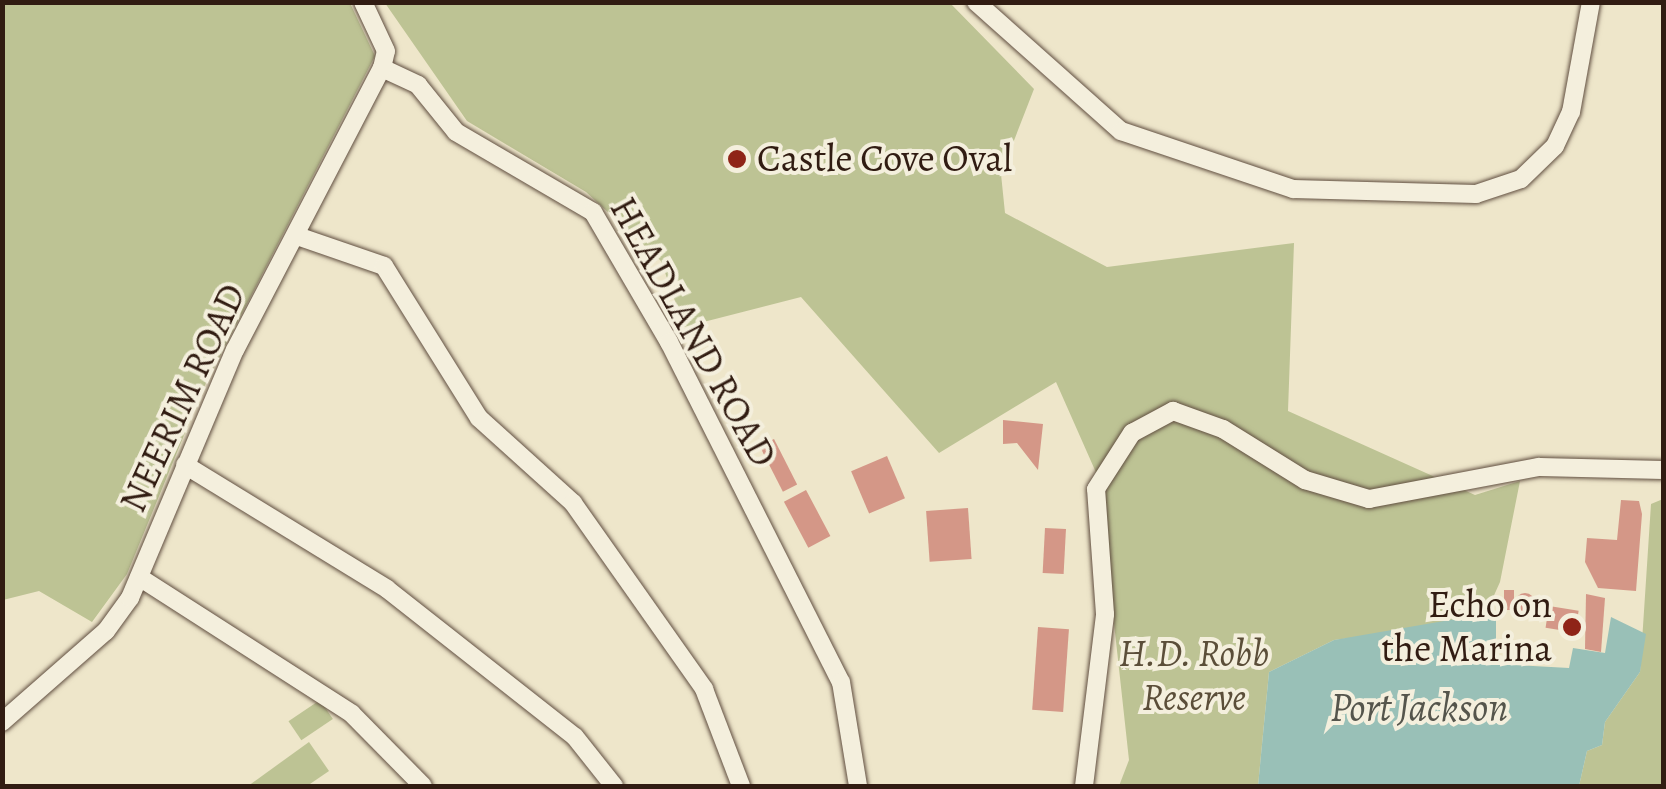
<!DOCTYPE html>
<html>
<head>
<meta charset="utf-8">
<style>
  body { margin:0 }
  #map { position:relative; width:1666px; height:789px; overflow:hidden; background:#eee6ca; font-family:Alegreya,serif }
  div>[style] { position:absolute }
  .green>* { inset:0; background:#bdc394; transform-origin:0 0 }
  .water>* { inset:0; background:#99c0b7 }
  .building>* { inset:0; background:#d49787; transform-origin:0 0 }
  .round { border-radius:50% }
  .roads { filter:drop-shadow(0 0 2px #604e40) drop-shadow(0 0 2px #604e40) }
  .street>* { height:18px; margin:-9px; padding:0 9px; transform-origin:9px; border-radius:9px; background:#f4efdd }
  .dots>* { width:28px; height:28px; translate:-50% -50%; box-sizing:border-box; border:5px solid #f4efdd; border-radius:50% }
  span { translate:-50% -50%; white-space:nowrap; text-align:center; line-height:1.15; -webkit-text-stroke:8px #f4efdd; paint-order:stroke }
  .poi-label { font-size:38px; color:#311c12 }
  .left { translate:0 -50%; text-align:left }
  .right { translate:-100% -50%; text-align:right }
  .street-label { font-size:38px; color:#311c12 }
  .park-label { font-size:38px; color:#5b4e39; font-style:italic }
  .water-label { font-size:40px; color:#55554c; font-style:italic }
  .frame { position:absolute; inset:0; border:5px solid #311c12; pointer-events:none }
</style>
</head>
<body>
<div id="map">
  <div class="green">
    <div style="clip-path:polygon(2px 3px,350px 3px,375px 56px,203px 389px,127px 574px,92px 622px,39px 591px,3px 600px)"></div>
    <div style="clip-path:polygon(385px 3px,950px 3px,1034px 89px,1001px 174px,1005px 213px,1107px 267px,1294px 243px,1288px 411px,1475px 495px,1520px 481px,1500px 582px,1482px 622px,1334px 640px,1269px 672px,1258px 786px,1119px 786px,1129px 760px,1098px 477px,1056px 382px,939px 453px,801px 297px,684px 327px,661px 261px,586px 192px,467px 121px)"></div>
    <div style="clip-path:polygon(1663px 499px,1663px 786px,1579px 786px,1587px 751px,1602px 745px,1605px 722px,1640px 672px,1651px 504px)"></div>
    <div style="left:320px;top:700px;width:23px;height:38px;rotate:56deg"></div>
    <div style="clip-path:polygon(309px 742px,329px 771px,307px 786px,248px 786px)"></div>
  </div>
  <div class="water">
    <div style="clip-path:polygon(1496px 612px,1496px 664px,1569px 668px,1573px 648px,1605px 653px,1611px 617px,1646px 634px,1640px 672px,1605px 722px,1602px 745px,1587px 751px,1579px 786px,1258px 786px,1269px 672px,1334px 640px)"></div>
  </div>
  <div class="building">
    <div style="clip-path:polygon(1003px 420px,1043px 424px,1038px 470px,1017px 443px,1003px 444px)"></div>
    <div style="left:774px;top:439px;width:51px;height:16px;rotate:63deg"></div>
    <div style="left:887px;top:456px;width:46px;height:39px;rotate:67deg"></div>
    <div style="left:806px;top:490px;width:52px;height:25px;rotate:62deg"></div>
    <div style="clip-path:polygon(1621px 500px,1639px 501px,1642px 514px,1636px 591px,1598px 588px,1585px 562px,1587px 538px,1617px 540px)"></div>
    <div style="left:968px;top:508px;width:51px;height:42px;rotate:86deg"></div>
    <div style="left:1045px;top:528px;width:21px;height:45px;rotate:3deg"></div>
    <div style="left:1504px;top:590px;width:10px;height:20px"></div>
    <div class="round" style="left:1515px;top:593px;width:20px;height:20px"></div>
    <div style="clip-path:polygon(1586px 594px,1605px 598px,1601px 652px,1585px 649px)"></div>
    <div style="left:1549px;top:606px;width:30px;height:22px;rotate:9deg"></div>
    <div style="left:1038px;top:627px;width:31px;height:83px;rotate:4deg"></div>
  </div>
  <div class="roads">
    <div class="street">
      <div style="left:976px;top:2px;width:194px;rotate:41.7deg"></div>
      <div style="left:1121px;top:131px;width:182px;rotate:18.6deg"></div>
      <div style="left:1293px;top:189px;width:183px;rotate:1.6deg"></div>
      <div style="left:1476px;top:194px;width:47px;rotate:-18.4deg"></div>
      <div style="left:1521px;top:179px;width:47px;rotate:-44.1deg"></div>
      <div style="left:1555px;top:146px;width:38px;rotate:-65deg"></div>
      <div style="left:1571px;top:112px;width:112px;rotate:-79.7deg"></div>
      <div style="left:382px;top:68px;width:40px;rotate:25deg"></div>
      <div style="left:418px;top:85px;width:60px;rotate:51deg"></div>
      <div style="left:456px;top:132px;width:159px;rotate:30.3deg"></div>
      <div style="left:593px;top:212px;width:151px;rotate:59.7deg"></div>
      <div style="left:669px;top:342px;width:381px;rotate:63.2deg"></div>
      <div style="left:841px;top:682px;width:105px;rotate:80.7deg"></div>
      <div style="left:297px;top:236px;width:92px;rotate:19deg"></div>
      <div style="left:384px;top:266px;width:179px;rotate:58deg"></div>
      <div style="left:479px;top:418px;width:127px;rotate:42.1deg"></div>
      <div style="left:573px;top:503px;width:228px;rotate:54.8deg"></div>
      <div style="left:704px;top:689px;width:104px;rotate:69.1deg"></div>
      <div style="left:185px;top:465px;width:237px;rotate:31.5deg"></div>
      <div style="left:387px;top:589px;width:239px;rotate:38.2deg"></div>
      <div style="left:575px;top:737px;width:63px;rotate:51.5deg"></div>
      <div style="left:139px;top:577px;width:253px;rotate:32.7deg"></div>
      <div style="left:352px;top:714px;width:101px;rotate:45.4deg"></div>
      <div style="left:2px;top:722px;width:138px;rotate:-41.2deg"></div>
      <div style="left:106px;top:631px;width:41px;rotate:-54deg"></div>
      <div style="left:130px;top:598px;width:269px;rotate:-67.1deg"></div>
      <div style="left:235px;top:350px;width:318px;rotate:-62.5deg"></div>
      <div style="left:382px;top:68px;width:17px;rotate:-77deg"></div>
      <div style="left:386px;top:51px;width:54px;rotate:-115.1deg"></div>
      <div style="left:1084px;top:786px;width:173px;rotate:-83deg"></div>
      <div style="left:1105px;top:614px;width:125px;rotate:-94.1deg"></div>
      <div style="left:1096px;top:489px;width:67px;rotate:-57.3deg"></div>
      <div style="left:1132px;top:433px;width:47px;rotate:-28.2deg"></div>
      <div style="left:1173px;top:411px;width:53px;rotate:19.8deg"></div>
      <div style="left:1223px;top:429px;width:97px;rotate:31.9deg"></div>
      <div style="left:1305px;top:480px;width:67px;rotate:16.5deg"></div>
      <div style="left:1369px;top:499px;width:173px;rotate:-10.7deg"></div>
      <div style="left:1539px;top:467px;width:125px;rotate:1.4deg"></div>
    </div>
  </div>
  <div class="dots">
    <div style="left:737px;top:159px;background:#8f2418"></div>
    <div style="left:1572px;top:627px;background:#8f2418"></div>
  </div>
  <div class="poi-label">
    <span class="left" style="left:757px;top:159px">Castle Cove Oval</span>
    <span class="right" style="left:1552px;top:627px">Echo on<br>the Marina</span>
  </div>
  <div class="street-label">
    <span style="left:693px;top:332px;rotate:61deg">HEADLAND ROAD</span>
    <span style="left:183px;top:398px;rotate:-65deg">NEERIM ROAD</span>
  </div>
  <div class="park-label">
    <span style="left:1194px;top:676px">H.D. Robb<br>Reserve</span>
  </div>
  <div class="water-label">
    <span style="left:1419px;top:708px">Port Jackson</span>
  </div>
  <div class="frame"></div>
</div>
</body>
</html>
